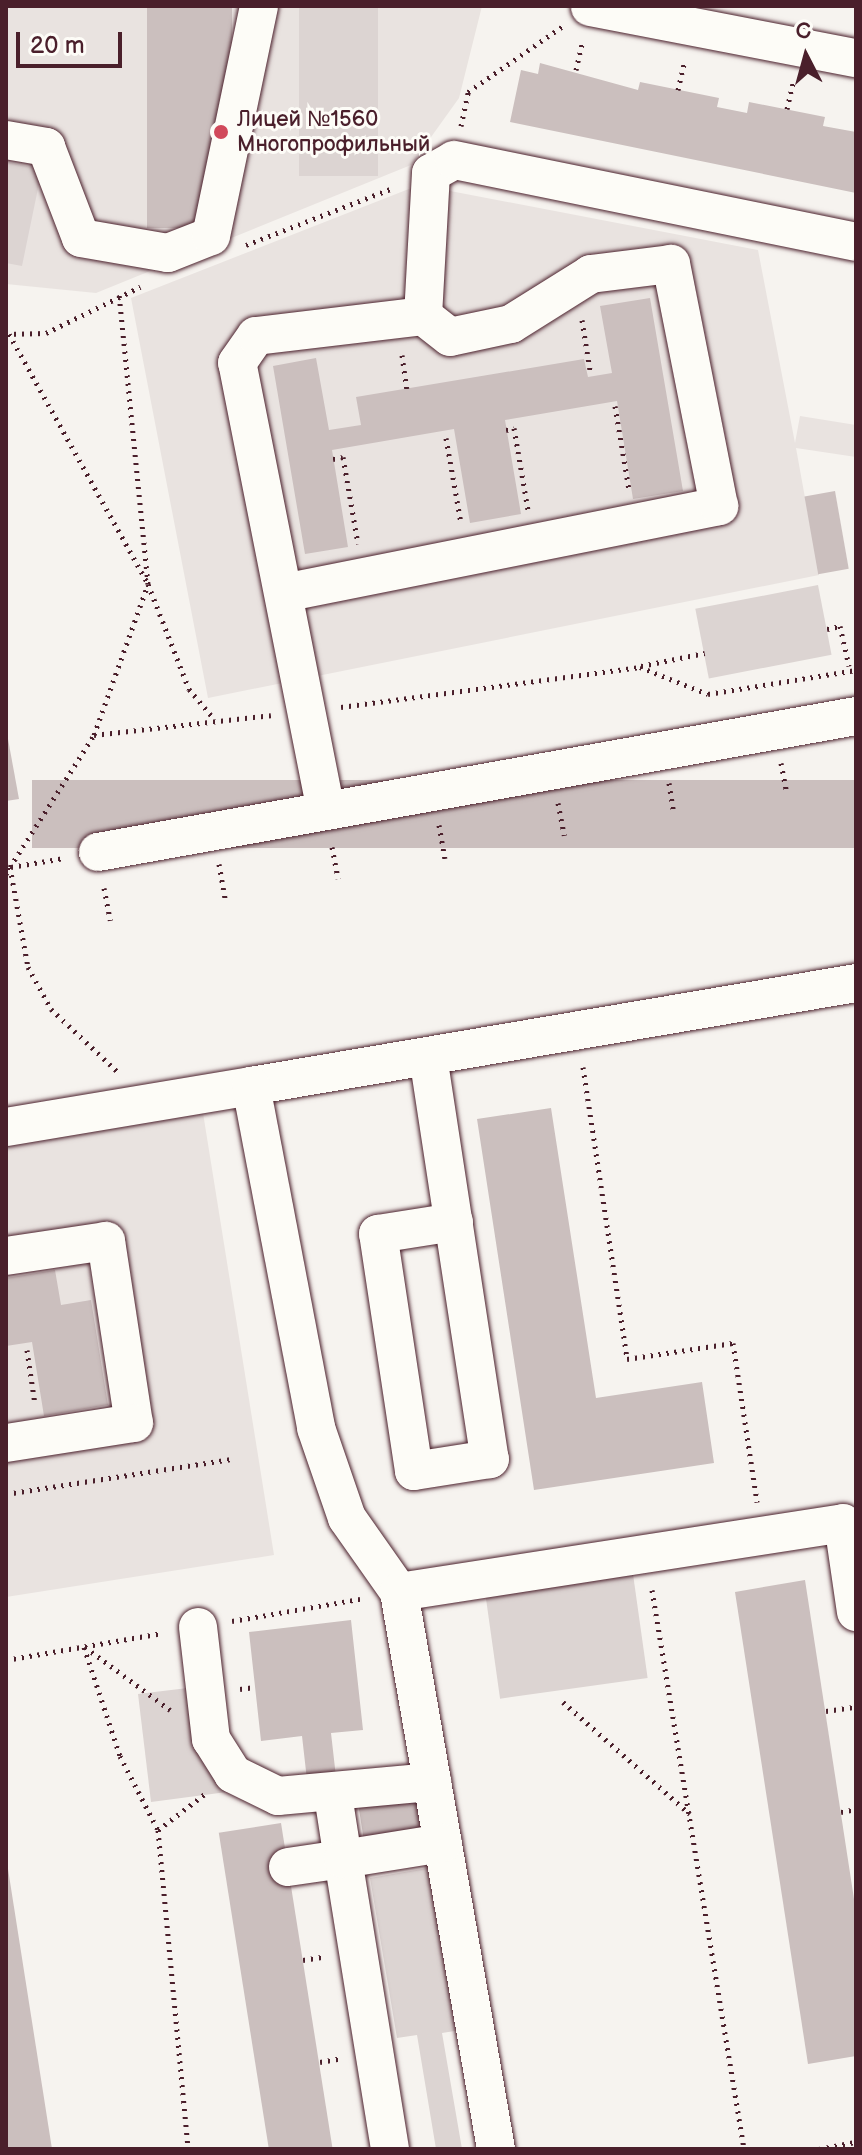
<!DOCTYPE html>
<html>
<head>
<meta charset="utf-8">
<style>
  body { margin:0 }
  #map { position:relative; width:862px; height:2155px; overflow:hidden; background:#f6f3ef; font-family:"Balsamiq Sans",sans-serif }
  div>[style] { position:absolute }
  .built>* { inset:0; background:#e9e3e0 }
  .green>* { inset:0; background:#dcd4d2; transform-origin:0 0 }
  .building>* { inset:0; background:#cbbfbe; transform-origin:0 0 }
  .path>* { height:5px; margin-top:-2.5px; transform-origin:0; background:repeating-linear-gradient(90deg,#4a1f2b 0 2px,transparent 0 8px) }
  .roads { filter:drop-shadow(0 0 2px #4a1f2b) drop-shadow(0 0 2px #4a1f2b) }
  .minor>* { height:38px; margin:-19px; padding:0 19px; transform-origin:19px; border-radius:19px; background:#fdfcf7 }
  .dots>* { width:22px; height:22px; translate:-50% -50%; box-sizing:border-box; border:4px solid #fdfcf7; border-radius:50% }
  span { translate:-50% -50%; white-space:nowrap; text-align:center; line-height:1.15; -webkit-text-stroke:6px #fdfcf7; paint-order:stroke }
  .poi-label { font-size:22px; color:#4a1f2b }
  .left { translate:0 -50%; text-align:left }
  .frame { position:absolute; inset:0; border:8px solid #4a1f2b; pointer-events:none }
  .north { position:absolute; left:766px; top:16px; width:80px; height:80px; -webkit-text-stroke:6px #fdfcf7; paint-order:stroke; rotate:354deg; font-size:22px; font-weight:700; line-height:32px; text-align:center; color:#4a1f2b }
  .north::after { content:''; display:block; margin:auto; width:28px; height:36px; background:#4a1f2b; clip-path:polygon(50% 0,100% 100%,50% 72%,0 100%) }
  .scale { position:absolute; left:16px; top:32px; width:106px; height:36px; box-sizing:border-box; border:4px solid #4a1f2b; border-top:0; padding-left:10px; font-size:24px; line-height:28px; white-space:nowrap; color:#4a1f2b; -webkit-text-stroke:6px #fdfcf7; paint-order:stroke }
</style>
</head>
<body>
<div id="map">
  <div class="built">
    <div style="clip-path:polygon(6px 6px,482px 6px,459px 98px,411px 165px,96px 293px,6px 284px)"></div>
    <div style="clip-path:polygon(419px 185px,758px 250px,795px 443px,800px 416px,856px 425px,856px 457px,796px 448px,819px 575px,208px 698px,131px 298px)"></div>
    <div style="clip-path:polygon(203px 1113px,274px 1555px,6px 1597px,6px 1146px)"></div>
  </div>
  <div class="green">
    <div style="left:299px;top:6px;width:79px;height:170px"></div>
    <div style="clip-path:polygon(6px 162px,42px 169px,22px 266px,6px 263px)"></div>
    <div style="left:818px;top:585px;width:71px;height:125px;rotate:79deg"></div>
    <div style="left:633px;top:1574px;width:105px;height:149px;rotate:82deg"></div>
    <div style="clip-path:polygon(196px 1687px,242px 1790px,151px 1802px,138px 1694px)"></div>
    <div style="clip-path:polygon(433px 1867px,461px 2030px,442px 2033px,462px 2149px,436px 2149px,417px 2035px,397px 2038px,370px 1878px)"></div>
  </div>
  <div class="building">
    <div style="left:147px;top:6px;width:85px;height:222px"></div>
    <div style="clip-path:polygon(540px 63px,638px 90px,640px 82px,719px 98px,717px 107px,747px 113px,749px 102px,825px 117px,823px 126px,856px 132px,856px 193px,510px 122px,521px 70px,538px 74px)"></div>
    <div style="clip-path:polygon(650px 298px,683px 491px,633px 499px,617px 401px,505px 420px,521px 514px,470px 523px,454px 429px,332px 450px,348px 547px,305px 554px,273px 366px,316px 358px,329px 430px,361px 425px,356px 397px,584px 359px,588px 377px,612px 373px,600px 306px)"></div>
    <div style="left:835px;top:491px;width:79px;height:31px;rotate:80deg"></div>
    <div style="clip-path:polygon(6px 728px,19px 799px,6px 801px)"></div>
    <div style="left:856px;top:780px;width:68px;height:824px;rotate:90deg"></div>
    <div style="clip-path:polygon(551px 1108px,596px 1398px,702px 1382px,714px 1463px,534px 1490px,477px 1119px)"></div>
    <div style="clip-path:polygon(55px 1270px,61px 1305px,91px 1300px,108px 1405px,44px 1416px,32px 1342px,6px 1346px,6px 1278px)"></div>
    <div style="clip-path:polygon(805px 1580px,856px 1912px,856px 2056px,808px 2064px,735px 1592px)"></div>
    <div style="clip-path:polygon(351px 1620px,363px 1730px,331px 1733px,336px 1777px,307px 1780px,302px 1736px,261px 1741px,249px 1632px)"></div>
    <div style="left:418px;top:1792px;width:44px;height:61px;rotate:81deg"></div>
    <div style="left:281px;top:1823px;width:330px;height:63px;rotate:81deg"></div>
    <div style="clip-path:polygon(6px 1869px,8px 1869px,52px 2149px,6px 2149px)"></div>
  </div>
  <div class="path">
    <div style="left:576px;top:70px;width:31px;rotate:-77deg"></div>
    <div style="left:678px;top:90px;width:31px;rotate:-77deg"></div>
    <div style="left:787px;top:109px;width:27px;rotate:-77deg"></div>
    <div style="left:461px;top:126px;width:35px;rotate:-78deg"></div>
    <div style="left:468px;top:92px;width:116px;rotate:-34.8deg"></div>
    <div style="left:246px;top:245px;width:158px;rotate:-21.2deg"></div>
    <div style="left:582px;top:320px;width:51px;rotate:80.9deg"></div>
    <div style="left:6px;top:334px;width:40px;rotate:-1.4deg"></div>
    <div style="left:46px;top:333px;width:105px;rotate:-26.1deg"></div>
    <div style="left:9px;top:334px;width:286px;rotate:60.9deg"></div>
    <div style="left:148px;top:584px;width:113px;rotate:68.7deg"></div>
    <div style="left:189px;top:689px;width:40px;rotate:50deg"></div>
    <div style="left:402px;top:355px;width:34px;rotate:82deg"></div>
    <div style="left:615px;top:406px;width:85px;rotate:80.5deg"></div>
    <div style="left:506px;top:430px;width:8px;rotate:-14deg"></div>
    <div style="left:514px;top:428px;width:83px;rotate:80.3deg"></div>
    <div style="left:446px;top:438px;width:86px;rotate:80deg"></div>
    <div style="left:333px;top:459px;width:10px;rotate:-11deg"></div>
    <div style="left:343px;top:457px;width:88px;rotate:80.2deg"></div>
    <div style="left:827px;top:629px;width:13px;rotate:-13deg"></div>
    <div style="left:840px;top:626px;width:41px;rotate:77.3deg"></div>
    <div style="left:641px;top:666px;width:65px;rotate:-11.5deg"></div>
    <div style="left:341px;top:707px;width:302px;rotate:-7.6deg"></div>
    <div style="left:640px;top:667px;width:73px;rotate:21.7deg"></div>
    <div style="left:708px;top:694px;width:150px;rotate:-9.2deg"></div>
    <div style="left:94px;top:735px;width:160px;rotate:-70.3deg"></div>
    <div style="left:148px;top:584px;width:290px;rotate:-95.7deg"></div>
    <div style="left:781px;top:763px;width:31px;rotate:79deg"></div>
    <div style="left:669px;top:783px;width:31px;rotate:81deg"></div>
    <div style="left:558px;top:803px;width:33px;rotate:79deg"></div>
    <div style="left:439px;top:825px;width:34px;rotate:80deg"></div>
    <div style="left:332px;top:847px;width:32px;rotate:79deg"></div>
    <div style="left:219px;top:864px;width:36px;rotate:80deg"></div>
    <div style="left:10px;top:867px;width:156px;rotate:-57.5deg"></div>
    <div style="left:94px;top:735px;width:178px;rotate:-6.4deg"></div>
    <div style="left:11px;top:867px;width:54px;rotate:-9.6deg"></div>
    <div style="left:6px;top:874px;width:8px;rotate:-60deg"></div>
    <div style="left:10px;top:867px;width:102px;rotate:79.8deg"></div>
    <div style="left:28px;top:967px;width:48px;rotate:61.3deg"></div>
    <div style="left:51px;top:1009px;width:93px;rotate:43.3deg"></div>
    <div style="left:104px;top:888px;width:33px;rotate:79deg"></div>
    <div style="left:583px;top:1067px;width:295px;rotate:81.4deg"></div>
    <div style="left:627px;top:1359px;width:107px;rotate:-8.6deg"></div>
    <div style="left:733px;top:1343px;width:161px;rotate:81.4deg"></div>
    <div style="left:27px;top:1350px;width:55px;rotate:81.6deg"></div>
    <div style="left:6px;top:1494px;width:230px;rotate:-8.8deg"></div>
    <div style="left:652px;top:1590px;width:567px;rotate:80.65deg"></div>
    <div style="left:232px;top:1621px;width:130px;rotate:-9.8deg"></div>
    <div style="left:84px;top:1647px;width:115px;rotate:71.7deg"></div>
    <div style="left:120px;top:1756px;width:83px;rotate:62.8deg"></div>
    <div style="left:158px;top:1830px;width:320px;rotate:84.6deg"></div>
    <div style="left:85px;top:1647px;width:106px;rotate:36.5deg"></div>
    <div style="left:6px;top:1660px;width:159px;rotate:-9.8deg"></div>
    <div style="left:240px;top:1689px;width:15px;rotate:-8deg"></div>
    <div style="left:563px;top:1702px;width:169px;rotate:41.4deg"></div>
    <div style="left:826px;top:1711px;width:30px;rotate:-8deg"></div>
    <div style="left:841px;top:1812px;width:15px;rotate:-11deg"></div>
    <div style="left:158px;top:1830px;width:59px;rotate:-37.5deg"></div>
    <div style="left:303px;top:1960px;width:19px;rotate:-9deg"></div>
    <div style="left:320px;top:2062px;width:22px;rotate:-10deg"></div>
    <div style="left:819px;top:2149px;width:38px;rotate:-11deg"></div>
  </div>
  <div class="roads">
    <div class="minor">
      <div style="left:590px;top:7px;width:271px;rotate:10.9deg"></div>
      <div style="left:6px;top:140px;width:41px;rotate:9.9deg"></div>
      <div style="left:46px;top:147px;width:97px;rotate:69deg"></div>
      <div style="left:81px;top:238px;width:88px;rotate:9.8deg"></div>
      <div style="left:168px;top:253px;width:46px;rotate:-21.6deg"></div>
      <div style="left:211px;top:236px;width:235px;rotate:-78.2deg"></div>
      <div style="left:284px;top:593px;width:444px;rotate:-11.3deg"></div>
      <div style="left:719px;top:506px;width:247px;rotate:-101.2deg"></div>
      <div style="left:671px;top:264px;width:81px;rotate:172.9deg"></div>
      <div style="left:591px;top:274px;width:94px;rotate:148deg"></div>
      <div style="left:511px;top:324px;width:62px;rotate:168deg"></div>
      <div style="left:450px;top:337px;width:34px;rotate:-142deg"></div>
      <div style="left:326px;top:811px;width:457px;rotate:-101.2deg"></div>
      <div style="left:237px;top:363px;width:33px;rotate:-55deg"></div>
      <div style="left:256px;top:336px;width:168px;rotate:-6.8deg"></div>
      <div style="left:423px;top:316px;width:143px;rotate:-86.8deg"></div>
      <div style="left:431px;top:173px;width:26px;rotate:-29deg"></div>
      <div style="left:454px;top:160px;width:410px;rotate:11.5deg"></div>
      <div style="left:98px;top:852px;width:770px;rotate:-10.17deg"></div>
      <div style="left:428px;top:1056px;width:408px;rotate:81.3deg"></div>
      <div style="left:490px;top:1459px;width:77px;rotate:171deg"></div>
      <div style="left:414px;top:1471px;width:240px;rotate:-98.6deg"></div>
      <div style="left:378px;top:1234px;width:77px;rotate:-9deg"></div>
      <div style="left:251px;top:1086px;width:614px;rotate:-9.66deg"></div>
      <div style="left:6px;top:1127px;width:248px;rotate:-9.5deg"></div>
      <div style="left:251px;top:1086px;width:348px;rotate:79.2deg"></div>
      <div style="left:316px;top:1428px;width:95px;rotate:71deg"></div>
      <div style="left:347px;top:1518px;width:90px;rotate:54.9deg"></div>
      <div style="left:399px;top:1592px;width:565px;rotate:80.12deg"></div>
      <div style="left:6px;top:1256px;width:101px;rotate:-8.5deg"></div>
      <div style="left:106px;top:1241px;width:184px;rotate:81.3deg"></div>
      <div style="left:134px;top:1423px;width:130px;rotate:171.1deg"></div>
      <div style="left:399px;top:1592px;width:449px;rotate:-8.8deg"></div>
      <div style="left:843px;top:1523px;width:90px;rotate:81.7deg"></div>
      <div style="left:198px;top:1627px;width:113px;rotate:83.4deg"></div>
      <div style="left:211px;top:1739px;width:41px;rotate:57.8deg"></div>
      <div style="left:233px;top:1774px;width:50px;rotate:26.1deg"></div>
      <div style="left:278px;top:1796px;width:155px;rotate:-5.2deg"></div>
      <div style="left:288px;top:1867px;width:56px;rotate:-8.3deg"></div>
      <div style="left:343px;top:1859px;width:65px;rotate:-98.9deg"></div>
      <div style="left:390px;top:2149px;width:294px;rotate:-99.2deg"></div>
      <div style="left:343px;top:1859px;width:101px;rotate:-9.1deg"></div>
    </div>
  </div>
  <div class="dots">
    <div style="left:221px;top:132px;background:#d1495b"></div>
  </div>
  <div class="poi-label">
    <span class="left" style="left:237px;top:132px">Лицей №1560<br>Многопрофильный</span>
  </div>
  <div class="frame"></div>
  <div class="north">С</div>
  <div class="scale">20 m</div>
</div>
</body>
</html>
